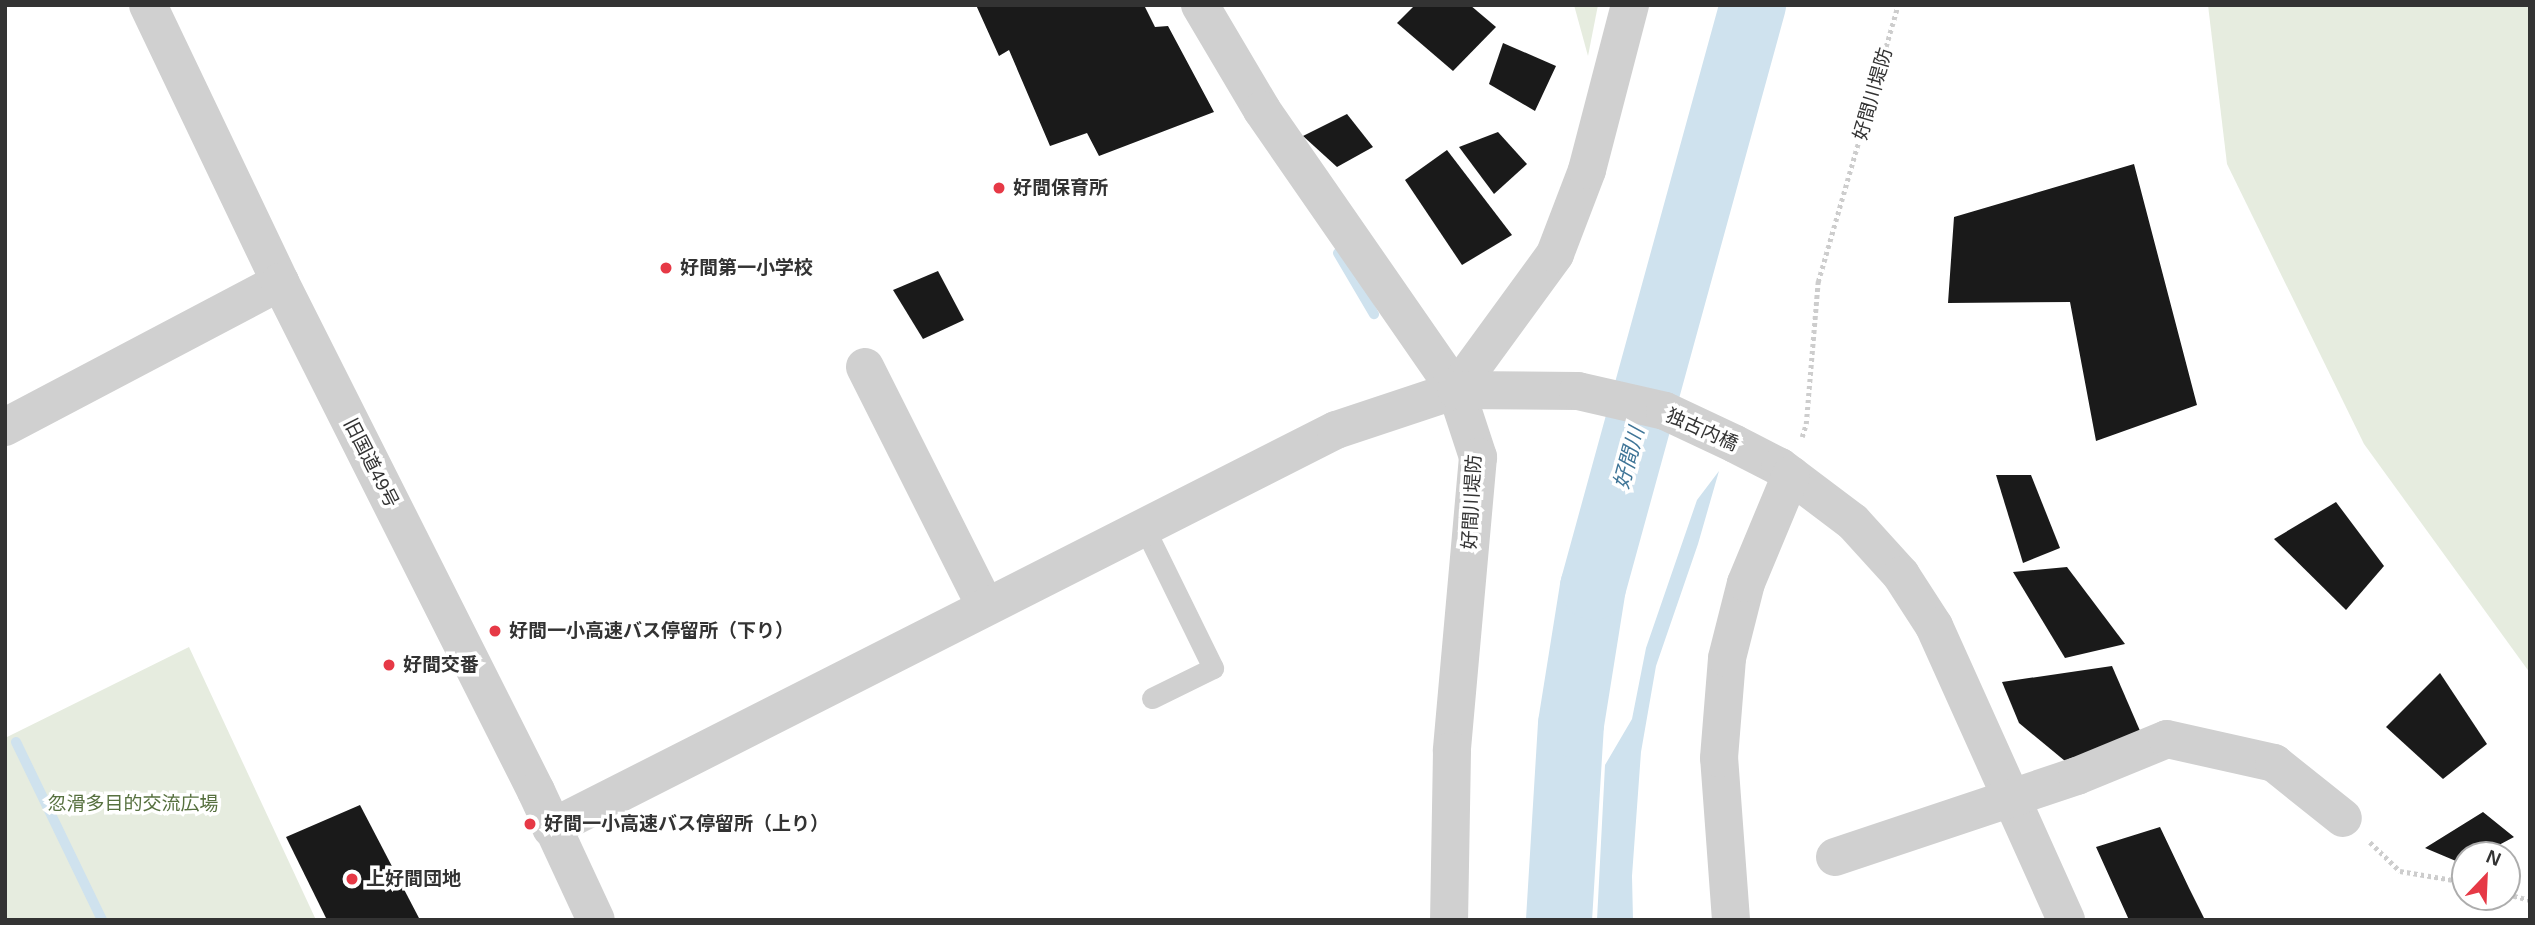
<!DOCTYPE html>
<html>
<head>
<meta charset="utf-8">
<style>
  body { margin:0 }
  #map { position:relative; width:2535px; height:925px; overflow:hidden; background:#fff; font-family:Arial,"Noto Sans JP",sans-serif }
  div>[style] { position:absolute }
  .green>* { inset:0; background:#e6ecdf }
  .water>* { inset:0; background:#cfe2ee }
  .stream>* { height:10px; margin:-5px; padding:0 5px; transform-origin:5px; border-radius:5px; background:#cfe2ee }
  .river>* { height:66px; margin:-33px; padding:0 33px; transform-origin:33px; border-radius:33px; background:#cfe2ee }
  .building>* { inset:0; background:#1a1a1a }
  .path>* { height:4.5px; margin-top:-2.25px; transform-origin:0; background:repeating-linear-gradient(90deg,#cdcdcd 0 3.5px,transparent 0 7px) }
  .service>* { height:21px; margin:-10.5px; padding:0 10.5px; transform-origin:10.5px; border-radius:10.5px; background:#d0d0d0 }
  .minor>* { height:38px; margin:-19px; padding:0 19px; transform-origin:19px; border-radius:19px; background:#d0d0d0 }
  .tertiary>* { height:38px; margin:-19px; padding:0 19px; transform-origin:19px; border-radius:19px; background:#d0d0d0 }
  .dots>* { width:19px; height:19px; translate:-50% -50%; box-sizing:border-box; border:4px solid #fff; border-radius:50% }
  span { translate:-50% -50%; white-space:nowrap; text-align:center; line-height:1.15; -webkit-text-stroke:7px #fff; paint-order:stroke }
  .street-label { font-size:19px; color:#333 }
  .poi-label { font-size:19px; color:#333; font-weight:700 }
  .left { translate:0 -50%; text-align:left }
  .park-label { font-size:19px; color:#56703f }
  .water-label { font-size:21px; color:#3f7597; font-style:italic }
  .frame { position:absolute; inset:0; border:7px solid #333; pointer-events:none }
  .north { position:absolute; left:2451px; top:841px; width:70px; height:70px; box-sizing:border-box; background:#fff; border:2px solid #adadad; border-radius:50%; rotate:23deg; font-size:19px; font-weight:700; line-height:28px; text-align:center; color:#333 }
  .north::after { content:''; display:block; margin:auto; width:24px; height:32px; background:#e63946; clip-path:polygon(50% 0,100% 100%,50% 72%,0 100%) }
</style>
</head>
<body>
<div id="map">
  <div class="green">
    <div style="clip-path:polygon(1574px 5px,1598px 5px,1588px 56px)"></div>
    <div style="clip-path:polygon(2208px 5px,2530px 5px,2530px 673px,2364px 444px,2227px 164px)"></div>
    <div style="clip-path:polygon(189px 647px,316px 920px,5px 920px,5px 738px)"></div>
  </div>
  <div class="water">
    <div style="clip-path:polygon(1719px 471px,1698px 544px,1656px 666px,1641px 752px,1632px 876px,1633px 920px,1597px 920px,1605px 765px,1632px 719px,1646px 648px,1697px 500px)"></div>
  </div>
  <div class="stream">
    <div style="left:1338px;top:253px;width:71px;rotate:59.5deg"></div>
    <div style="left:16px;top:742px;width:198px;rotate:64.2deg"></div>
  </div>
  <div class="river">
    <div style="left:1559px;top:920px;width:196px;rotate:-86.5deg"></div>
    <div style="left:1571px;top:724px;width:139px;rotate:-80.9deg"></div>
    <div style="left:1593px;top:587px;width:604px;rotate:-74.63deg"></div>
  </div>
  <div class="building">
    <div style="clip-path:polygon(976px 5px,1144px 5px,1155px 27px,1168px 26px,1214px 112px,1099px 156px,1087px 133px,1050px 146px,1009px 50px,999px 56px)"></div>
    <div style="clip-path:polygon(1415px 5px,1470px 5px,1496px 27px,1453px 71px,1397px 23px)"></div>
    <div style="clip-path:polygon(1503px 43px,1556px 66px,1535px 111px,1489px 84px)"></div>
    <div style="clip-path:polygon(1347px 114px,1373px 147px,1337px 167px,1303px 136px)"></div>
    <div style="clip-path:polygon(1498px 132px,1527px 164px,1494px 194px,1459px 147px)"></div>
    <div style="clip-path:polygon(1447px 150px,1512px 235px,1462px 265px,1405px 180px)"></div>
    <div style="clip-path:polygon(2134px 164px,2197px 405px,2096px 441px,2070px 302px,1948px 303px,1954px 217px)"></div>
    <div style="clip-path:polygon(938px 271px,964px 320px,923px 339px,893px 290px)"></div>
    <div style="clip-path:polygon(1996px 475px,2031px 475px,2060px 548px,2023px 563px)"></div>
    <div style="clip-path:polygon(2336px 502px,2384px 566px,2346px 610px,2274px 539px)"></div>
    <div style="clip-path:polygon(2067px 567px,2125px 644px,2065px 658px,2013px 572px)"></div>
    <div style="clip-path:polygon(2112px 666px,2144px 740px,2065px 761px,2019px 723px,2002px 682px)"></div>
    <div style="clip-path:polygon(2440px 673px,2487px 744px,2443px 779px,2386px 727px)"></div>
    <div style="clip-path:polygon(360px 805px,420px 920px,327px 920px,286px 837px)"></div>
    <div style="clip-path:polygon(2483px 812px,2514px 837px,2480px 855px,2465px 855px,2463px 864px,2425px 848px)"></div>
    <div style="clip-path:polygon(2160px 827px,2189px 888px,2205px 920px,2129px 920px,2096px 847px)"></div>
  </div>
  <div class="path">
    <div style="left:1802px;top:437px;width:14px;rotate:-73deg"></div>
    <div style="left:1806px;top:424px;width:143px;rotate:-85.2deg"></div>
    <div style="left:1818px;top:282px;width:288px;rotate:-73.9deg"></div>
    <div style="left:2370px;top:842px;width:42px;rotate:44deg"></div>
    <div style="left:2400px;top:871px;width:66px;rotate:9.6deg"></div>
    <div style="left:2507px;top:894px;width:24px;rotate:15deg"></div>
  </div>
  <div class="service">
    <div style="left:1144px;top:527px;width:157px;rotate:63.9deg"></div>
    <div style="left:1213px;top:668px;width:68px;rotate:153.8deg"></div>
  </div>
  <div class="minor">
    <div style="left:1200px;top:5px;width:122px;rotate:59.4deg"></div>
    <div style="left:1262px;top:110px;width:341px;rotate:55.3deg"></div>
    <div style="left:1456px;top:390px;width:71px;rotate:71.8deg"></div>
    <div style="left:1478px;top:457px;width:295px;rotate:95.1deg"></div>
    <div style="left:1452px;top:751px;width:169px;rotate:91deg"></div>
    <div style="left:865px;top:367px;width:267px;rotate:63.3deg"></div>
    <div style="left:1456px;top:390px;width:168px;rotate:-53.9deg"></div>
    <div style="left:1555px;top:254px;width:90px;rotate:-69.1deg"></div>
    <div style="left:1587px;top:170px;width:171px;rotate:-75.4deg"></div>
    <div style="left:5px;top:427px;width:311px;rotate:-27.8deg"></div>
    <div style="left:551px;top:828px;width:880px;rotate:-26.89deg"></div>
    <div style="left:1336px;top:430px;width:126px;rotate:-18.4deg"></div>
    <div style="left:1456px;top:390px;width:122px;rotate:0.5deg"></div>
    <div style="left:1578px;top:391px;width:89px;rotate:12.9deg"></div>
    <div style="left:1665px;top:411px;width:77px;rotate:25.2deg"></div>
    <div style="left:1735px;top:444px;width:51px;rotate:27.1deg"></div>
    <div style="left:1780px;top:467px;width:91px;rotate:37deg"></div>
    <div style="left:1853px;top:522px;width:72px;rotate:47.8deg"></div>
    <div style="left:1901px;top:575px;width:61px;rotate:57.1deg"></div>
    <div style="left:1934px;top:626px;width:322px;rotate:65.8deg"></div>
    <div style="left:1835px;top:857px;width:255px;rotate:-18.5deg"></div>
    <div style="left:2077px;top:776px;width:97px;rotate:-22.3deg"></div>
    <div style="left:2167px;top:739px;width:110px;rotate:12.6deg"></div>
    <div style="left:2274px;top:763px;width:88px;rotate:38.6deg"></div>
    <div style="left:1731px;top:920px;width:162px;rotate:-94.2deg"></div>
    <div style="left:1719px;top:758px;width:100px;rotate:-85.4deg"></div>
    <div style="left:1727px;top:658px;width:77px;rotate:-75.8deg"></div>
    <div style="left:1746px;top:583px;width:117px;rotate:-67.4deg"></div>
  </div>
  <div class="tertiary">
    <div style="left:148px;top:5px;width:307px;rotate:64.5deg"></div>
    <div style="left:280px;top:282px;width:570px;rotate:63.3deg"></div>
    <div style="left:536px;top:791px;width:142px;rotate:65.1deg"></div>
  </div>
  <div class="dots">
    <div style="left:999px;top:188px;background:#e63946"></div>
    <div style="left:666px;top:268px;background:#e63946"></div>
    <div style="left:495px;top:631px;background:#e63946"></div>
    <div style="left:389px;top:665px;background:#e63946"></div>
    <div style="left:530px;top:824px;background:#e63946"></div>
    <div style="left:352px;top:879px;background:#e63946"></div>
  </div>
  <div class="street-label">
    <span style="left:1873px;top:94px;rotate:-74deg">好間川堤防</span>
    <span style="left:1702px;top:430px;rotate:24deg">独古内橋</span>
    <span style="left:371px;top:463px;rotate:63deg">旧国道49号</span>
    <span style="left:1472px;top:502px;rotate:-87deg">好間川堤防</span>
  </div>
  <div class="poi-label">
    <span class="left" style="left:1013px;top:188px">好間保育所</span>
    <span class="left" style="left:680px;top:268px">好間第一小学校</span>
    <span class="left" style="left:509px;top:631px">好間一小高速バス停留所（下り）</span>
    <span class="left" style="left:403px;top:665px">好間交番</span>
    <span class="left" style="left:544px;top:824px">好間一小高速バス停留所（上り）</span>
    <span class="left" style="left:366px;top:879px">上好間団地</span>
  </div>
  <div class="park-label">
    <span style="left:133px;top:804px">忽滑多目的交流広場</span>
  </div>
  <div class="water-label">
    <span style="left:1629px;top:458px;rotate:-75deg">好間川</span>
  </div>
  <div class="frame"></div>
  <div class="north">N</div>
</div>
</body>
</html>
